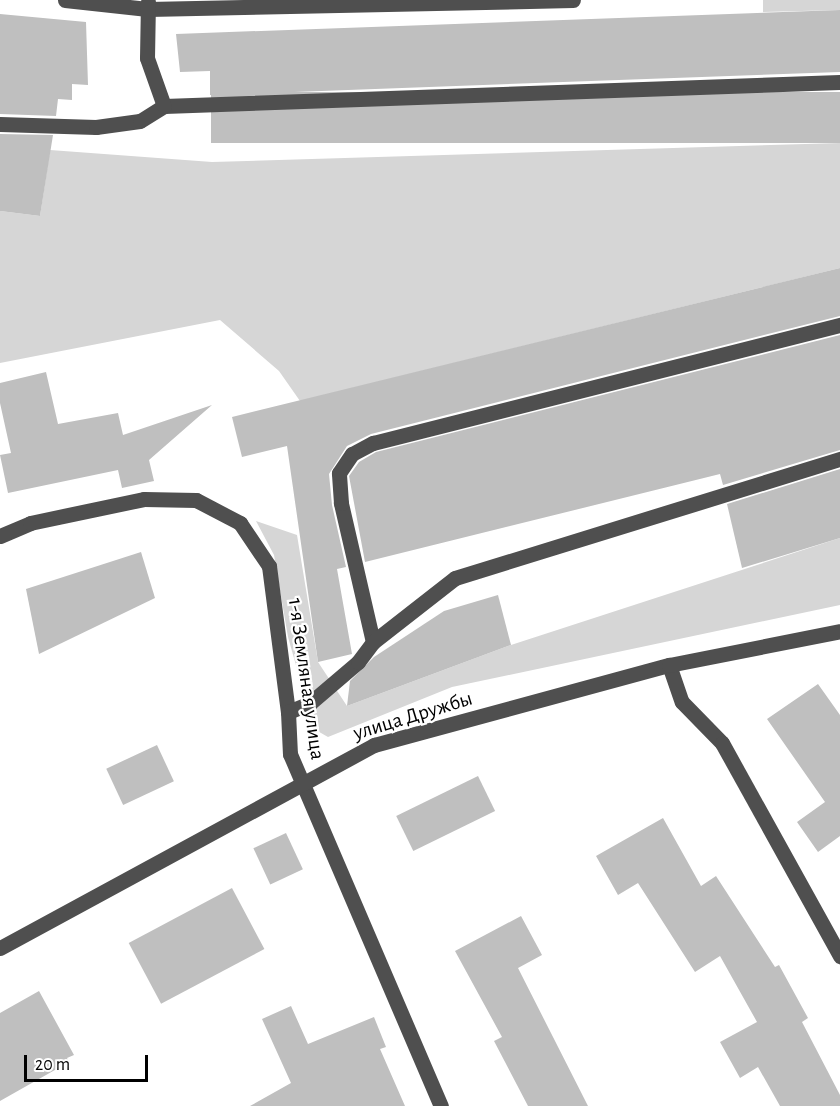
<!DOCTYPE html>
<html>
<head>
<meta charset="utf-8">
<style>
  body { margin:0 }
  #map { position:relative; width:840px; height:1106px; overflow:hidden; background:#fff; font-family:"Alegreya Sans",sans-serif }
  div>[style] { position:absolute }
  .green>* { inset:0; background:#d6d6d6 }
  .building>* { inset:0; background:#bfbfbf; transform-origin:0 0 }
  .minor>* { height:15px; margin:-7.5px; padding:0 7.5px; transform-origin:7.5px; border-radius:7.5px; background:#4f4f4f }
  span { translate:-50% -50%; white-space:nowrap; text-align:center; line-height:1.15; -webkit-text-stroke:4.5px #fff; paint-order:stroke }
  .street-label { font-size:21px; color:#000 }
  .scale { position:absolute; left:24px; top:1055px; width:124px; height:27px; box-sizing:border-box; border:3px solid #000; border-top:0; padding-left:8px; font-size:18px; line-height:21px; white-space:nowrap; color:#000; -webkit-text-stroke:4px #fff; paint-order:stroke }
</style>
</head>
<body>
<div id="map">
  <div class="green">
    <div style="clip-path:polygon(763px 0,840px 0,840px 10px,763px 12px)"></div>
    <div style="clip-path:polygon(840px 143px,840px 268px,300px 401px,279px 371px,220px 320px,0 363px,0 211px,40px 216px,50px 150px,212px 162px)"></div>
    <div style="clip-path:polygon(256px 521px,297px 535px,318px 662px,347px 706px,511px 645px,840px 538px,840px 605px,452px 687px,328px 737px,314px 729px,288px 637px,274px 555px)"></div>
  </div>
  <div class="building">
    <div style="clip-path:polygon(840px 10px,840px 72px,210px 95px,210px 71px,180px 72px,176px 34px)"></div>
    <div style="clip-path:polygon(0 14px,86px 22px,88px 85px,72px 84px,72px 100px,58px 99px,56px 116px,0 114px)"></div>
    <div style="left:840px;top:92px;width:51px;height:629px;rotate:90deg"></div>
    <div style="clip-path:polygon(0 134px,53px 135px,40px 216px,0 211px)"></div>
    <div style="clip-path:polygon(840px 268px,840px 316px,371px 434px,347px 446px,329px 474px,332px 505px,346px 567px,337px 569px,352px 654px,318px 662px,287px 446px,242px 457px,232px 417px)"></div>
    <div style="clip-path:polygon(840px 335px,840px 450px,723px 485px,720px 474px,365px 562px,349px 476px,359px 462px,376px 452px)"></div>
    <div style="clip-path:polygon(46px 372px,58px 424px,118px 413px,123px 435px,212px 405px,149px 460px,154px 481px,122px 488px,118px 470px,8px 493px,0 455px,11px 453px,0 403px,0 383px)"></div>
    <div style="clip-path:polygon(840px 469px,840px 538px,742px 568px,727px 504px)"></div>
    <div style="clip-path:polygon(141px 552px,155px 598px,39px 654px,26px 589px)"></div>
    <div style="clip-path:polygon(498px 595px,511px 645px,347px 706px,350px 681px,374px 657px,444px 611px)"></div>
    <div style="clip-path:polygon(818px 684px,840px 715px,840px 836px,818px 852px,797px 822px,825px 802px,767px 719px)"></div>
    <div style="left:157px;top:745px;width:40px;height:56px;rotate:65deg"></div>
    <div style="left:478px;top:776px;width:39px;height:91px;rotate:64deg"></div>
    <div style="clip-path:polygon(663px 818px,701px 886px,716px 876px,775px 967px,779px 965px,808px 1018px,802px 1022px,840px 1095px,840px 1106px,780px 1106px,758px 1067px,740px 1078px,720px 1042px,757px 1022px,720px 956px,695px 972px,638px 883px,618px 895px,596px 856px)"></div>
    <div style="left:286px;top:833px;width:40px;height:36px;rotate:65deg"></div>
    <div style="left:232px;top:888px;width:69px;height:117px;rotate:62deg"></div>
    <div style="clip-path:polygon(521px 916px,542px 955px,518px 968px,588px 1106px,528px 1106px,494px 1041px,502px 1037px,455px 951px)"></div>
    <div style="clip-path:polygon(39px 991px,74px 1055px,67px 1058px,69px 1062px,0 1101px,0 1013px)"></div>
    <div style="clip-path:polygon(291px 1006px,308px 1044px,374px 1017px,386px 1047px,380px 1049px,405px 1106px,250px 1106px,291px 1083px,262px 1019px)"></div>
  </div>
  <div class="minor">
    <div style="left:65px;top:0;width:83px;rotate:6.2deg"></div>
    <div style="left:148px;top:9px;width:425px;rotate:-1.2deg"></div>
    <div style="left:164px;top:106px;width:676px;rotate:-2.03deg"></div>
    <div style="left:0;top:124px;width:96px;rotate:1.8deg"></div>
    <div style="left:96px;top:127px;width:44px;rotate:-7.8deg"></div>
    <div style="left:140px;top:121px;width:28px;rotate:-32deg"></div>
    <div style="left:164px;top:106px;width:51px;rotate:-109.5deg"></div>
    <div style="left:147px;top:58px;width:56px;rotate:-89deg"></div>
    <div style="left:0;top:536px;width:33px;rotate:-23deg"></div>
    <div style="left:30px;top:523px;width:116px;rotate:-11.9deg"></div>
    <div style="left:144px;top:499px;width:52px;rotate:1.1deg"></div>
    <div style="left:196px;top:500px;width:50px;rotate:27.6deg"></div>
    <div style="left:240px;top:523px;width:52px;rotate:56deg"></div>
    <div style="left:269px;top:566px;width:147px;rotate:82.6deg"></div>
    <div style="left:288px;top:712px;width:42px;rotate:87.3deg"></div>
    <div style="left:290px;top:754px;width:383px;rotate:66.8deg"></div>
    <div style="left:373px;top:642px;width:143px;rotate:-103deg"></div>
    <div style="left:341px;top:503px;width:30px;rotate:-94deg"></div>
    <div style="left:339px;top:473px;width:23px;rotate:-56deg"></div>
    <div style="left:352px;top:454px;width:24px;rotate:-28deg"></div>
    <div style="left:373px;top:443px;width:482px;rotate:-14.2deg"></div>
    <div style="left:669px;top:665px;width:39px;rotate:71deg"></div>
    <div style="left:682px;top:702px;width:57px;rotate:45.7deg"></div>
    <div style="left:722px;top:743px;width:244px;rotate:61deg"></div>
    <div style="left:288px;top:712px;width:24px;rotate:-22deg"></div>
    <div style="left:310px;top:703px;width:63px;rotate:-40.5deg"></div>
    <div style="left:358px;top:662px;width:25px;rotate:-53deg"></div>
    <div style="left:373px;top:642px;width:104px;rotate:-38deg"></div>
    <div style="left:455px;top:578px;width:403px;rotate:-17.2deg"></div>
    <div style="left:0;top:948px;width:426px;rotate:-28.5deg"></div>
    <div style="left:374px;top:745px;width:306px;rotate:-15.2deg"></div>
    <div style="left:669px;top:665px;width:174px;rotate:-11.2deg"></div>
  </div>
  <div class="street-label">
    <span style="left:306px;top:679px;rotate:82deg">1-я Земляная улица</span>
    <span style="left:413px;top:716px;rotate:-17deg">улица Дружбы</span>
  </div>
  <div class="scale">20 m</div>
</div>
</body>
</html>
